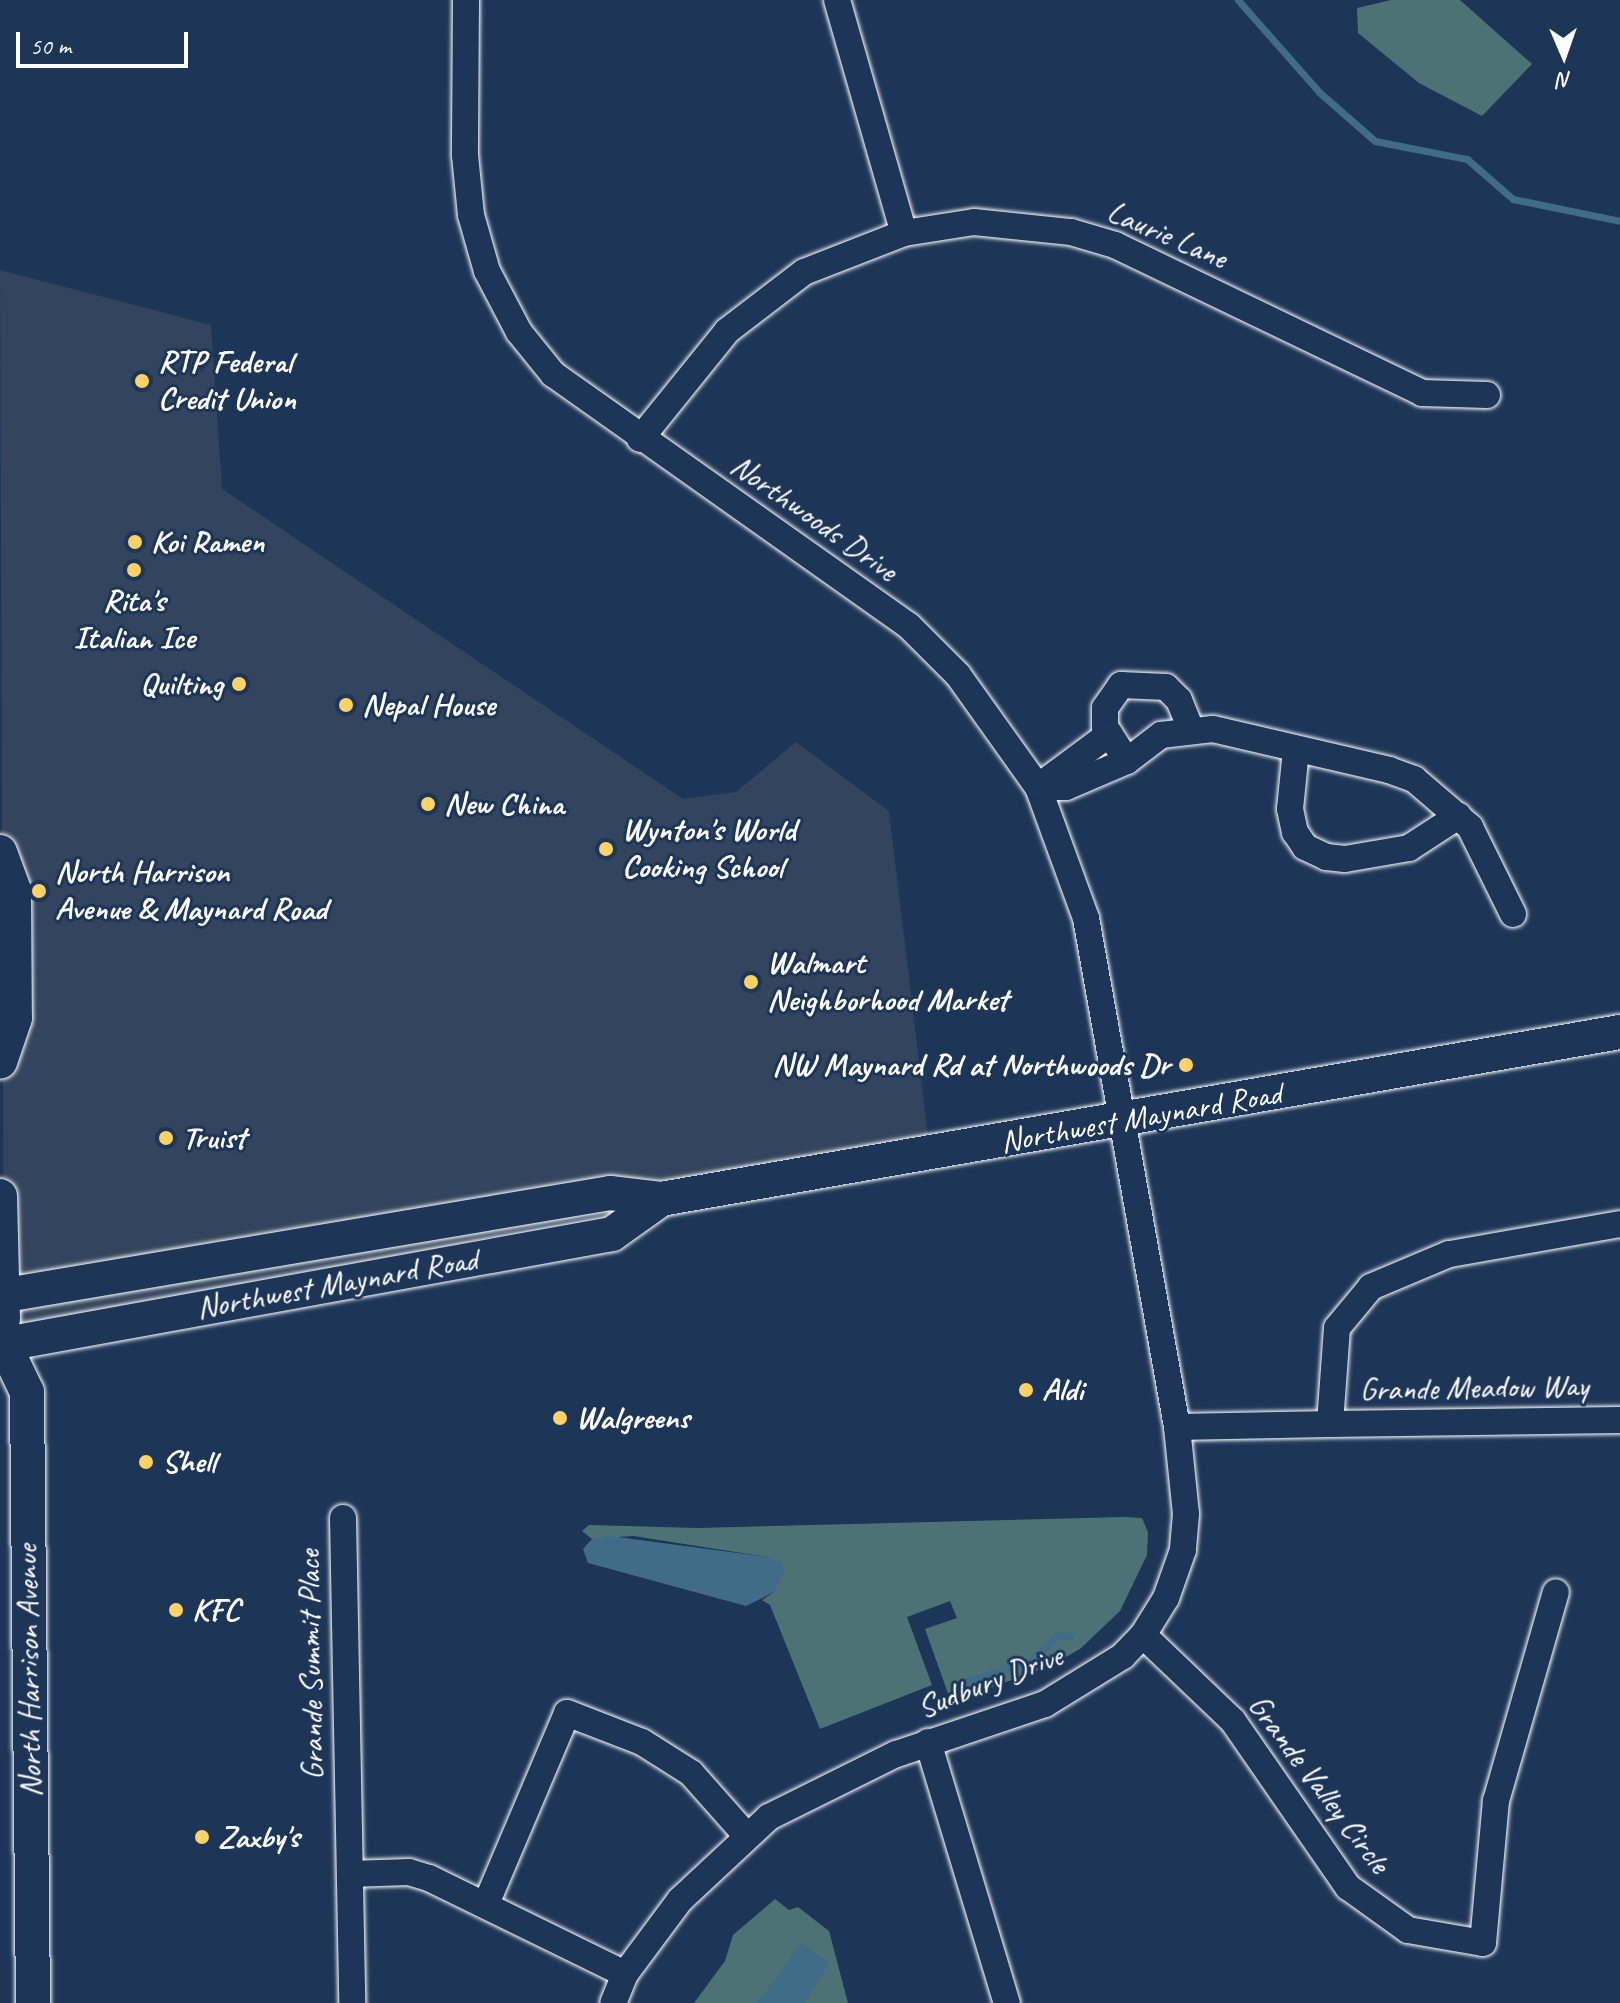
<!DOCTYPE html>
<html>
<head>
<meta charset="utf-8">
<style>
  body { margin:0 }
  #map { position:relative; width:1620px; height:2003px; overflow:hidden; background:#1d3557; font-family:Caveat,sans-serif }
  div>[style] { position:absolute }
  .built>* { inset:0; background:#33455e }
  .green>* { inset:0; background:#4d7275 }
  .water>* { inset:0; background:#416c87 }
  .stream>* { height:7px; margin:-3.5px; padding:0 3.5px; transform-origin:3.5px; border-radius:3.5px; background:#416c87 }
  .roads { filter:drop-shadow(0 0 2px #fff) drop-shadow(0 0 2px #fff) }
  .minor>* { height:26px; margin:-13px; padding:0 13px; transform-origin:13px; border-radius:13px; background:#1d3557 }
  .major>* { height:34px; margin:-17px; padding:0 17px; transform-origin:17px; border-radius:17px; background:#1d3557 }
  .dots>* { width:22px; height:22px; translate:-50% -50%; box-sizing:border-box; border:4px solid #1d3557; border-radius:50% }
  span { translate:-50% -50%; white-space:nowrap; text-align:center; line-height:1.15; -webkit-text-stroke:6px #1d3557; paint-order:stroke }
  .street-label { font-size:32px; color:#fff }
  .poi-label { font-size:32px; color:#fff; font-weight:700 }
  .left { translate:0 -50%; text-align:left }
  .right { translate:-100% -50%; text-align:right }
  .north { position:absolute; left:1524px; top:16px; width:80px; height:80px; -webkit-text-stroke:6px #1d3557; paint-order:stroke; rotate:178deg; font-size:22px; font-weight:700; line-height:32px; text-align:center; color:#fff }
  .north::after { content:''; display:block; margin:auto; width:28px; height:36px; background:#fff; clip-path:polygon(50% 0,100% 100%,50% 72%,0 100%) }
  .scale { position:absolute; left:16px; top:32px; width:172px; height:36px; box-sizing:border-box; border:4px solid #fff; border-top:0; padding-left:10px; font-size:24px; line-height:28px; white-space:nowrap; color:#fff; -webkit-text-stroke:6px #1d3557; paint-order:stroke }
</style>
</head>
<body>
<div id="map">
  <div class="built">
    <div style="clip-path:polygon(0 270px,211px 325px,222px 489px,683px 799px,736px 792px,796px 742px,889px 811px,930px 1153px,661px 1199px,4px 1344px)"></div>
  </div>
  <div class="green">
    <div style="clip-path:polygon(1391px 0,1460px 0,1532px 64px,1482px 116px,1419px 83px,1358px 33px,1357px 8px)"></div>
    <div style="clip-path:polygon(1124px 1517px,1142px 1518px,1148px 1532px,1147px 1555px,1120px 1611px,1080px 1649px,1050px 1666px,951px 1702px,925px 1629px,957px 1618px,950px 1601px,907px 1617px,932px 1685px,820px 1729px,770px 1605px,762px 1600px,774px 1592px,767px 1557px,633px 1536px,592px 1539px,582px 1531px,589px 1525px,698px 1528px)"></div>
    <div style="clip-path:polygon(775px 1899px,789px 1910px,798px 1907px,829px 1931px,848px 2003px,694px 2003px,725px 1961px,733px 1935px)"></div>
  </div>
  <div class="water">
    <div style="clip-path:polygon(610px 1536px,767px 1557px,781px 1562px,785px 1572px,774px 1592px,746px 1606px,588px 1563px,583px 1549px,592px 1539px)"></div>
    <div style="clip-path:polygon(801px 1943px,830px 1963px,805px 2003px,757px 2003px)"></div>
  </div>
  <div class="stream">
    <div style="left:1238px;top:0;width:123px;rotate:48.6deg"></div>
    <div style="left:1319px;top:92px;width:74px;rotate:41.2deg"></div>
    <div style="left:1375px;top:141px;width:94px;rotate:11.1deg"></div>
    <div style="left:1467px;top:159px;width:61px;rotate:41deg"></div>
    <div style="left:1513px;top:199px;width:109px;rotate:11.6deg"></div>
    <div style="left:957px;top:1684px;width:77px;rotate:-17.5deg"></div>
    <div style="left:1030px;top:1661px;width:39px;rotate:-42deg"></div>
    <div style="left:1059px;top:1635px;width:11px;rotate:10deg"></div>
  </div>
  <div class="roads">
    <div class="minor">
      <div style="left:466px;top:0;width:155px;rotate:90.4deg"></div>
      <div style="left:465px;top:155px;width:60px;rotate:84.3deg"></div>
      <div style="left:471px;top:215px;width:58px;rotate:74.1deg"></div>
      <div style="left:487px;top:271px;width:69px;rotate:62.3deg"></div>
      <div style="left:519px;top:332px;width:54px;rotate:51deg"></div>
      <div style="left:553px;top:374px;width:436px;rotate:35.3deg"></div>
      <div style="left:909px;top:626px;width:69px;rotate:45deg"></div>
      <div style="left:958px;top:675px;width:138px;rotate:54.5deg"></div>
      <div style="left:1038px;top:787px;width:140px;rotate:69.9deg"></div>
      <div style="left:1086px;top:918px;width:517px;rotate:79.86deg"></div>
      <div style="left:1177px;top:1427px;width:87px;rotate:84.1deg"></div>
      <div style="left:1186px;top:1514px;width:36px;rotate:95deg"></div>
      <div style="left:1183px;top:1550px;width:51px;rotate:109.5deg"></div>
      <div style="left:1166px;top:1598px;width:44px;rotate:121.9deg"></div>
      <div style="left:1143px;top:1635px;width:29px;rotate:134deg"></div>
      <div style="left:1123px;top:1656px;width:92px;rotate:148.4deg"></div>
      <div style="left:1045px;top:1704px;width:157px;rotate:161.4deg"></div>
      <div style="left:896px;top:1754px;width:142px;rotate:153.6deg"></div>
      <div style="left:769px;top:1817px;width:122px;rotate:137deg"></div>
      <div style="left:680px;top:1900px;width:92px;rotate:126.6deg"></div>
      <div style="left:625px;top:1974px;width:31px;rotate:112deg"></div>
      <div style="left:837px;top:0;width:242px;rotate:74deg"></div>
      <div style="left:640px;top:439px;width:139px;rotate:-51.1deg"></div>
      <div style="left:727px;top:331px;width:97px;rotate:-37.5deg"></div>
      <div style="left:804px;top:272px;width:107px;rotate:-21.3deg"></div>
      <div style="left:904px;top:233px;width:71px;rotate:-8.9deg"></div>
      <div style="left:974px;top:222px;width:98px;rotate:5.9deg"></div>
      <div style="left:1071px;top:232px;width:46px;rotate:16.5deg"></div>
      <div style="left:1115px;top:245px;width:341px;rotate:25.7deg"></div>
      <div style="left:1422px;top:393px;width:65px;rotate:1.8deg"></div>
      <div style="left:1296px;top:750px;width:59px;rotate:95.8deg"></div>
      <div style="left:1290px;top:809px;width:24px;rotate:78deg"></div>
      <div style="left:1295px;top:832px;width:18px;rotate:56deg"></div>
      <div style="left:1305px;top:847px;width:23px;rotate:25deg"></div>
      <div style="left:1326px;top:857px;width:19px;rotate:6deg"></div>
      <div style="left:1345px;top:859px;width:65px;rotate:-9.8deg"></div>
      <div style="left:1409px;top:848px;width:59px;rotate:-33.1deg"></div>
      <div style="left:1127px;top:761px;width:40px;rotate:-122.9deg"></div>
      <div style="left:1105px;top:727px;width:19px;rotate:-90deg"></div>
      <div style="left:1105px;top:708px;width:28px;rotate:-55deg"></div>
      <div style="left:1121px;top:685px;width:45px;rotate:2.5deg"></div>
      <div style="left:1166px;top:687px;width:18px;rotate:45deg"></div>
      <div style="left:1179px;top:700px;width:32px;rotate:68deg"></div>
      <div style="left:1038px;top:787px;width:28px"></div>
      <div style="left:1066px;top:787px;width:66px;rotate:-23.1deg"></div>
      <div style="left:1127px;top:761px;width:43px;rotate:-37.4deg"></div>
      <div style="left:1161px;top:735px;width:52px;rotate:-6.6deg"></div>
      <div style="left:1213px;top:729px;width:181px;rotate:13.1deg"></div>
      <div style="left:1389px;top:770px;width:27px;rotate:20deg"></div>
      <div style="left:1414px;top:779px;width:74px;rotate:40.6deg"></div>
      <div style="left:1470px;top:827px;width:97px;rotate:63.7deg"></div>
      <div style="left:1038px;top:787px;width:89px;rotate:-36.7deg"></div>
      <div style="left:1620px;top:1224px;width:174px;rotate:170deg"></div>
      <div style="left:1449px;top:1254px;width:85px;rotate:157.1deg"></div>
      <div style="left:1371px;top:1287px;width:53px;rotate:129.7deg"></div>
      <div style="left:1337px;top:1328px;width:96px;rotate:94.2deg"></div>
      <div style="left:1330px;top:1424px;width:290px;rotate:-0.8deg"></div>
      <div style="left:1177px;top:1427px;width:153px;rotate:-1.1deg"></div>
      <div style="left:343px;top:1518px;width:485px;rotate:88.9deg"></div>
      <div style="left:1143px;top:1635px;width:124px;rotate:43.7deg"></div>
      <div style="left:1233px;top:1721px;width:202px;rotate:55.3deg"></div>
      <div style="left:1348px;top:1887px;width:74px;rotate:35.6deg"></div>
      <div style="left:1408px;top:1930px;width:76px;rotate:9.8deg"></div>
      <div style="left:1483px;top:1943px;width:143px;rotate:-84.8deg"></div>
      <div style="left:1496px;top:1801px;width:217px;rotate:-74deg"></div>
      <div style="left:928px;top:1742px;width:273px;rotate:73.2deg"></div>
      <div style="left:350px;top:1874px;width:59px;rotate:-1.9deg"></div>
      <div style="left:409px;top:1872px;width:21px;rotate:17deg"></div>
      <div style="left:429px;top:1878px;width:218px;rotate:26.1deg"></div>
      <div style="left:486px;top:1904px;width:207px;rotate:-67deg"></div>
      <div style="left:567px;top:1713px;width:80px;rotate:21.1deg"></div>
      <div style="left:642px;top:1742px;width:58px;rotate:32.3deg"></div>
      <div style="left:691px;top:1773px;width:83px;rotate:48.4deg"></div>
    </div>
    <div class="major">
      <div style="left:0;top:852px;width:40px;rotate:69.8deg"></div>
      <div style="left:14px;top:890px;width:128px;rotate:89.6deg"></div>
      <div style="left:15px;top:1018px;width:46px;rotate:108.8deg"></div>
      <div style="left:0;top:1196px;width:123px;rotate:88.6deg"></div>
      <div style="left:0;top:1296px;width:619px;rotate:-9.58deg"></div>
      <div style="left:610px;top:1193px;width:51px;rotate:6.7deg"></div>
      <div style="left:661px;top:1199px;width:973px;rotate:-9.88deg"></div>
      <div style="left:4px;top:1344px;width:53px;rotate:64.4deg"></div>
      <div style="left:27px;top:1392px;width:611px;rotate:89.44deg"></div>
      <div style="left:0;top:1345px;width:622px;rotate:-10.28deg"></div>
      <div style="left:612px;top:1234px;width:60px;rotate:-35.5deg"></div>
    </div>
  </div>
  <div class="dots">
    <div style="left:142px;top:381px;background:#ffd166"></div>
    <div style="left:135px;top:542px;background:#ffd166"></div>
    <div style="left:134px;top:570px;background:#ffd166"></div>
    <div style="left:239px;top:684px;background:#ffd166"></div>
    <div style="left:346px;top:705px;background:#ffd166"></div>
    <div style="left:428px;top:804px;background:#ffd166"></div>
    <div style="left:606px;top:849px;background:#ffd166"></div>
    <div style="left:39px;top:891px;background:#ffd166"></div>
    <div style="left:751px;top:982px;background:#ffd166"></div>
    <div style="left:1186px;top:1065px;background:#ffd166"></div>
    <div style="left:166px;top:1138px;background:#ffd166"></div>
    <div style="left:1026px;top:1390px;background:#ffd166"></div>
    <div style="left:560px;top:1418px;background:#ffd166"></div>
    <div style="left:146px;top:1462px;background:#ffd166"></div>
    <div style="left:176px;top:1610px;background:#ffd166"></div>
    <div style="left:202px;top:1837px;background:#ffd166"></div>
  </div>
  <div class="street-label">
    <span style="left:1167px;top:235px;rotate:23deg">Laurie Lane</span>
    <span style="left:814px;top:518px;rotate:35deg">Northwoods Drive</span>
    <span style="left:1141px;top:1118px;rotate:-10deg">Northwest Maynard Road</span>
    <span style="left:337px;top:1284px;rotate:-10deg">Northwest Maynard Road</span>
    <span style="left:1474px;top:1388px;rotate:-1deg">Grande Meadow Way</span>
    <span style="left:311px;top:1665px;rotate:-91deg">Grande Summit Place</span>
    <span style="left:29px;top:1671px;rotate:-91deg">North Harrison Avenue</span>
    <span style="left:990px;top:1682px;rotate:-21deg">Sudbury Drive</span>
    <span style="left:1319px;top:1784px;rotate:53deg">Grande Valley Circle</span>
  </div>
  <div class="poi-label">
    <span class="left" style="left:158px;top:381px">RTP Federal<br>Credit Union</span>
    <span class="left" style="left:151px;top:542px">Koi Ramen</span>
    <span style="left:134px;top:620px">Rita's<br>Italian Ice</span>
    <span class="right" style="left:223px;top:684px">Quilting</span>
    <span class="left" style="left:362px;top:705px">Nepal House</span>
    <span class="left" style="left:444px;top:804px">New China</span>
    <span class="left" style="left:622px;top:849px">Wynton's World<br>Cooking School</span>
    <span class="left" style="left:55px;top:891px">North Harrison<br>Avenue &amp; Maynard Road</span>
    <span class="left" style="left:767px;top:982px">Walmart<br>Neighborhood Market</span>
    <span class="right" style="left:1170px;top:1065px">NW Maynard Rd at Northwoods Dr</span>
    <span class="left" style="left:182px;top:1138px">Truist</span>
    <span class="left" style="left:1042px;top:1390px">Aldi</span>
    <span class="left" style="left:576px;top:1418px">Walgreens</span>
    <span class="left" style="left:162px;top:1462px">Shell</span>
    <span class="left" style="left:192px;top:1610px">KFC</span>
    <span class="left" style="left:218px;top:1837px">Zaxby's</span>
  </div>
  <div class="north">N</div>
  <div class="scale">50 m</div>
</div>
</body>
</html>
